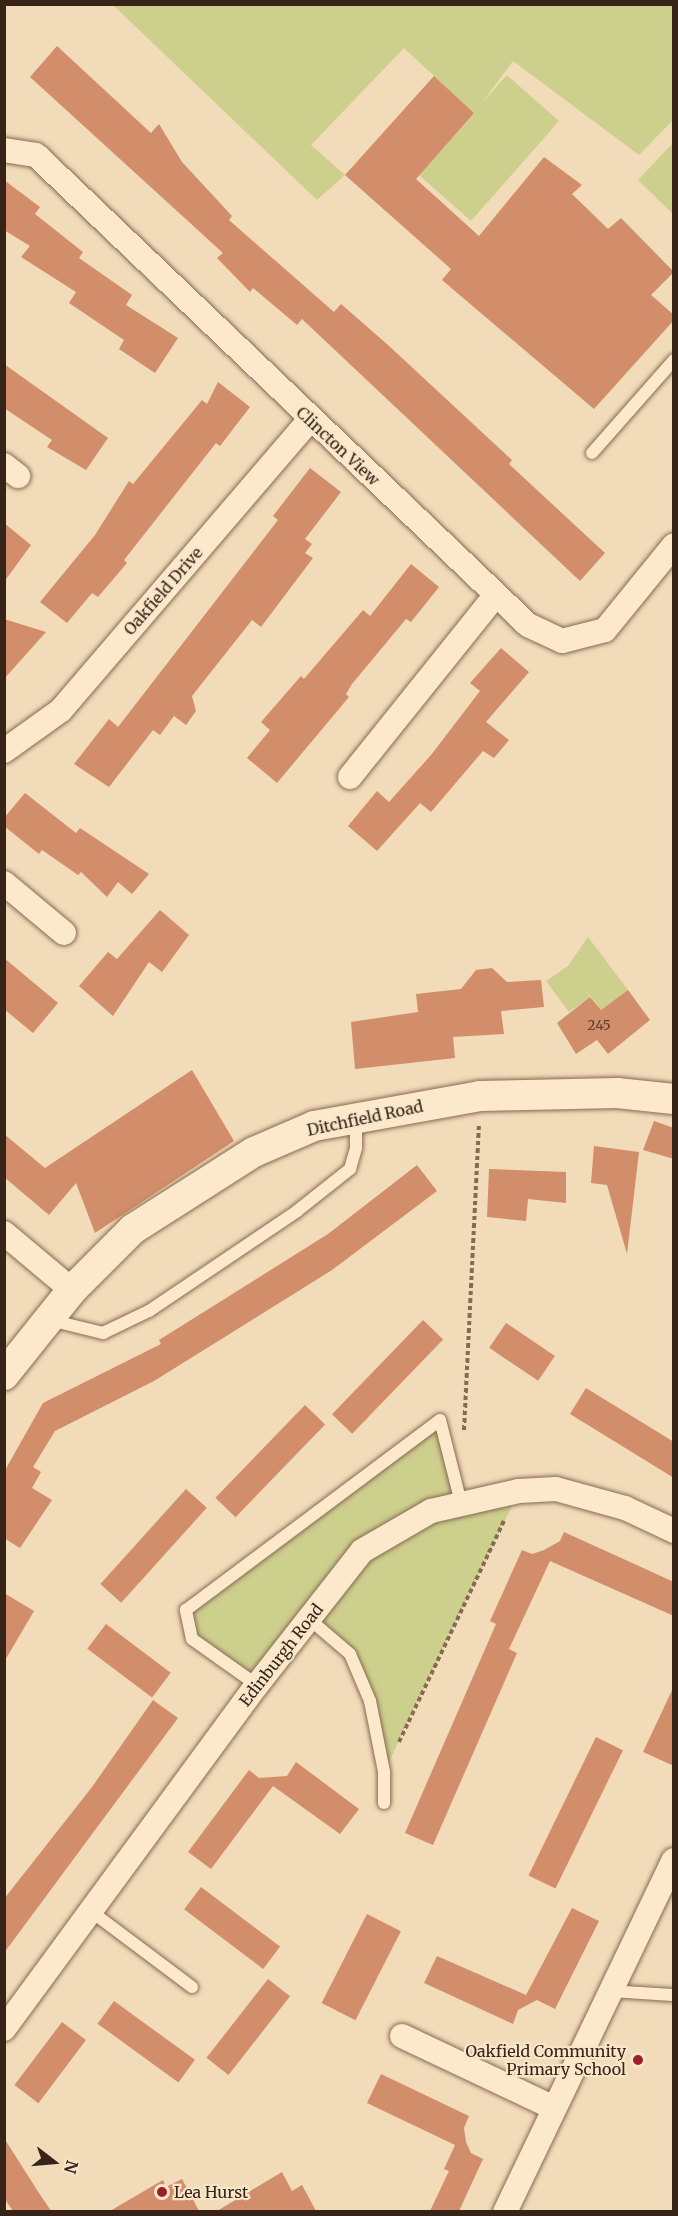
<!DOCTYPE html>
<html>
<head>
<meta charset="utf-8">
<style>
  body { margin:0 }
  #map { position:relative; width:678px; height:2216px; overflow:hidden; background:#f1dbb9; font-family:Merriweather,serif }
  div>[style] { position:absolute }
  .green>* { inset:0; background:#cdcf8d }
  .building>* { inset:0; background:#d28d6b; transform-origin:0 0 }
  .path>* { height:4px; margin-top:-2px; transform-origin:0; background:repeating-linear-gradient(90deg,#886a53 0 4.5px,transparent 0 7.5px) }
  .roads { filter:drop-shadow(0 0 2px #886a53) drop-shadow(0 0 2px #886a53) }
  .service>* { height:12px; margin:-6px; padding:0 6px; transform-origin:6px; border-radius:6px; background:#fce9cc }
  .minor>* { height:24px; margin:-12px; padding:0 12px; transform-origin:12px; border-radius:12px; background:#fce9cc }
  .tertiary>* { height:30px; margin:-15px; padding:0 15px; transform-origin:15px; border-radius:15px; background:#fce9cc }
  .dots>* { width:16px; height:16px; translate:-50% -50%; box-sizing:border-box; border:3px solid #f8e6c9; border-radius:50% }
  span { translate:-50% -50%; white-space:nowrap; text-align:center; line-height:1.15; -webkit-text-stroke:4.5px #f8e6c9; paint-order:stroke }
  .number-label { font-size:14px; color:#5d3e2e }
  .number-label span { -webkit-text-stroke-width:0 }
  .street-label { font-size:16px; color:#362419 }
  .poi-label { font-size:16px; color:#362419 }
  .right { translate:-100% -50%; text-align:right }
  .left { translate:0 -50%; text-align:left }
  .frame { position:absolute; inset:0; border:6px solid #362419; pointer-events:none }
  .north { position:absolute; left:24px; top:2132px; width:60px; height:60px; -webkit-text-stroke:4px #f8e6c9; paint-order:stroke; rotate:106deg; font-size:16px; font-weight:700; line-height:24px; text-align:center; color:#362419 }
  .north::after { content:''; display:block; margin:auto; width:21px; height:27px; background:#362419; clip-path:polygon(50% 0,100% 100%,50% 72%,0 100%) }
</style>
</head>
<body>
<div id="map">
  <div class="green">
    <div style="clip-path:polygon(113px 5px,673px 5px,673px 120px,639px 155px,513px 61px,481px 104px,507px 75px,559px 121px,471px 221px,419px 175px,474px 113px,404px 48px,311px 145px,345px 175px,317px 200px)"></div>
    <div style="clip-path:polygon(673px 143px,673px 214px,638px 180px)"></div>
    <div style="clip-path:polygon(588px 937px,628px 990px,601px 1010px,585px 989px,590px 997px,569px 1012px,546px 981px,568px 966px)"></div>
    <div style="clip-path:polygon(440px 1420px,461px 1503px,519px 1491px,384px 1772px,370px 1701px,350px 1654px,308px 1619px,257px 1685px,192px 1639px,186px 1610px)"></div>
  </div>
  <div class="building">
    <div style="clip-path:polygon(57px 46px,151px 133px,159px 124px,182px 162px,232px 216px,229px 220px,334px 312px,341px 304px,388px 345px,512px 460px,509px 464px,605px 553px,580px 581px,302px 319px,297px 325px,253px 288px,250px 292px,217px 258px,223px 253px,30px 77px)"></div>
    <div style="clip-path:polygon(434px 76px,474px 113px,416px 179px,479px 236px,544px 157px,582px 185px,572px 194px,608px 229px,621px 218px,674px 272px,651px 295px,674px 315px,674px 320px,594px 409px,442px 280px,451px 269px,345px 175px)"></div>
    <div style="clip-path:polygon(4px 180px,40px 207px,35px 214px,83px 252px,79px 258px,132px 295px,126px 305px,178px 338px,155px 373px,119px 349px,124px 340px,69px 303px,76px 292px,21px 257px,30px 246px,4px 230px)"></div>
    <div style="clip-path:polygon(4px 364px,108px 438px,86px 470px,47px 447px,52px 440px,4px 408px)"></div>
    <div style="clip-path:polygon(218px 382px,250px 407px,220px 446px,216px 443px,124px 560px,127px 563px,98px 597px,92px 593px,67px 623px,40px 602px,95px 535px,129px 481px,133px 484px,202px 400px,207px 404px)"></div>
    <div style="clip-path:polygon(310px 468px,341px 492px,305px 539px,312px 544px,305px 553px,313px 558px,261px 627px,252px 620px,192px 696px,196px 711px,186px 725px,174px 716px,160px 735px,153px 730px,109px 787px,74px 764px,109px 719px,118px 727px,278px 520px,273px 516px)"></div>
    <div style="clip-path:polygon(4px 523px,31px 545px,4px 582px)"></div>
    <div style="clip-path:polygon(411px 564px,439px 587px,411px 622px,406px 619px,352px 684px,346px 694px,349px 697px,277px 783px,247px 758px,270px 730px,261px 722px,301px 676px,304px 679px,363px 610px,370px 616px)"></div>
    <div style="clip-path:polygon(4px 619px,46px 632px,4px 679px)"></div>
    <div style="clip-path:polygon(501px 648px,529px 672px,486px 722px,509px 740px,494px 758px,483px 751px,431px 812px,420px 803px,377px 851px,348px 826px,377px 791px,389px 802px,431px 755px,480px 691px,470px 683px)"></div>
    <div style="clip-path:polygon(25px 793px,76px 833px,80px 828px,149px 874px,132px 894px,118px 882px,107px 897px,81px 872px,78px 875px,42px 850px,39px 854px,4px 826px,4px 818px)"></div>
    <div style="clip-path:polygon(160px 910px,189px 935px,162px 972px,149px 962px,113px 1016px,79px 986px,108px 952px,117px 959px)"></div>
    <div style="clip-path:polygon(4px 958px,58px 1003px,33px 1033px,4px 1009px)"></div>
    <div style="clip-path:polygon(492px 968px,507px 982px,541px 980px,544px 1007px,501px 1011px,504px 1034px,453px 1037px,455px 1058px,355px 1069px,351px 1022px,418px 1012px,416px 994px,461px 989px,476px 970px)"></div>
    <div style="clip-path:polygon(628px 990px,650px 1020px,608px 1054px,597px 1040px,576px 1054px,557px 1023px,590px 997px,601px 1010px)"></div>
    <div style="clip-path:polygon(192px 1070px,234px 1141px,95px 1233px,76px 1183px,49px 1215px,4px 1177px,4px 1134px,45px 1168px)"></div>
    <div style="clip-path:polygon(654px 1121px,674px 1128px,674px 1159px,643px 1150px)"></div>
    <div style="clip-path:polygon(594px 1146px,639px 1152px,627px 1254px,607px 1185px,591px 1183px)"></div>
    <div style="clip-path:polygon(417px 1165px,437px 1191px,332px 1270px,154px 1381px,55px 1431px,33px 1467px,41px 1472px,32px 1488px,52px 1500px,20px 1548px,4px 1538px,4px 1472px,43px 1403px,161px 1344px,159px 1340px,328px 1234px)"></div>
    <div style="clip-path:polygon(489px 1169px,566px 1172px,566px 1203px,528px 1199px,526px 1221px,487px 1217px)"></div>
    <div style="left:423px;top:1320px;width:28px;height:131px;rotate:44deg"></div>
    <div style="left:506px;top:1323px;width:59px;height:30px;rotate:34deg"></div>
    <div style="clip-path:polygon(586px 1388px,674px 1442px,674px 1478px,570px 1414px)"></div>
    <div style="left:305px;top:1405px;width:28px;height:129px;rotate:44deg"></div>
    <div style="left:186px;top:1489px;width:28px;height:128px;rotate:42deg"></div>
    <div style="clip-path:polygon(564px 1532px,674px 1582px,674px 1616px,550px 1561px,509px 1649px,517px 1653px,433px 1845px,405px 1833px,496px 1624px,490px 1621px,522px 1550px,532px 1554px,544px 1550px,560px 1541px)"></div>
    <div style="clip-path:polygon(4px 1593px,34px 1611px,4px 1662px)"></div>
    <div style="left:106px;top:1624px;width:81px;height:31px;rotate:37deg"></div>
    <div style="clip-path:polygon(674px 1686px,674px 1766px,643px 1752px)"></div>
    <div style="clip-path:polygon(153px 1700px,178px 1718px,4px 1953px,4px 1899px,92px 1787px)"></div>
    <div style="left:596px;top:1737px;width:30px;height:154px;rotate:26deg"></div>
    <div style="clip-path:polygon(296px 1762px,359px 1809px,340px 1834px,273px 1786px,211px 1869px,188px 1852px,249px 1770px,259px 1778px,287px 1776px)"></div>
    <div style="left:201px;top:1887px;width:99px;height:28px;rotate:37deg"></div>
    <div style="clip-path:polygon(572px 1908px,599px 1921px,555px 2009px,537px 2000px,518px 2010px,513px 2024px,424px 1983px,437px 1956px,526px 1995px)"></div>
    <div style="left:367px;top:1914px;width:38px;height:100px;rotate:27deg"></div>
    <div style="left:268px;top:1979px;width:28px;height:100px;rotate:38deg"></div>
    <div style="left:114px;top:2001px;width:100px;height:28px;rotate:36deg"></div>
    <div style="left:62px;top:2022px;width:30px;height:79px;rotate:37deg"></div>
    <div style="clip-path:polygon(381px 2074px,469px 2116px,464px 2128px,466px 2142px,471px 2153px,483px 2159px,459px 2211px,430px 2211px,449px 2171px,444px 2169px,455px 2145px,367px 2103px)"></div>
    <div style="clip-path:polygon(4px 2138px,39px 2193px,51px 2211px,13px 2211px,4px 2198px)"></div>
    <div style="clip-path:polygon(282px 2172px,292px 2191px,302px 2185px,316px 2211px,217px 2211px)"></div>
    <div style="clip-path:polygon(182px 2179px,199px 2211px,110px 2211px,163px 2180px,166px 2187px)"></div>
  </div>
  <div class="path">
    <div style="left:464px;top:1430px;width:307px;rotate:-87.2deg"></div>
    <div style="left:399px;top:1742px;width:245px;rotate:-64.6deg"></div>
  </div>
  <div class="roads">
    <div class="service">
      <div style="left:592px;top:453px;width:124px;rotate:-48.6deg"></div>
      <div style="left:50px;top:1320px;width:55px;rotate:13.8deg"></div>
      <div style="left:103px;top:1333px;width:51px;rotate:-25.6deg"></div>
      <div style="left:149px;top:1311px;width:179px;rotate:-34deg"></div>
      <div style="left:297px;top:1211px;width:68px;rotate:-38.4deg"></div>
      <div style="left:350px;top:1169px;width:22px;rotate:-74deg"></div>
      <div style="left:356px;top:1148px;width:30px;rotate:-90deg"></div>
      <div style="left:308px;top:1618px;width:55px;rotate:40.6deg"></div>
      <div style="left:350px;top:1654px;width:51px;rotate:66.9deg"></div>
      <div style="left:370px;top:1701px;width:72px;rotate:78.8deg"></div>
      <div style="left:384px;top:1772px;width:31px;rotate:90deg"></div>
      <div style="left:257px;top:1685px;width:80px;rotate:-144.7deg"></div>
      <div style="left:192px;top:1639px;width:30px;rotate:-102deg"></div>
      <div style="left:186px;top:1610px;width:317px;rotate:-36.8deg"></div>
      <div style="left:440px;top:1420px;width:86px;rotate:75.8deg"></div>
      <div style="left:92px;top:1912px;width:125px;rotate:36.9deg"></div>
      <div style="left:610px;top:1991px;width:64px;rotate:3.6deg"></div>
    </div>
    <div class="minor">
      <div style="left:4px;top:150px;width:32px;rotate:9deg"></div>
      <div style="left:36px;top:155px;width:680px;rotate:43.69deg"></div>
      <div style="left:528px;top:625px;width:38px;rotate:25deg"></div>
      <div style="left:562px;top:641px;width:44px;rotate:-14.3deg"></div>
      <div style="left:605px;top:630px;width:109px;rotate:-50.9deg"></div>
      <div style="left:4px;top:465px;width:18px;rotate:38deg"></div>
      <div style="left:4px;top:751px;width:70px;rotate:-35.7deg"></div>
      <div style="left:61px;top:710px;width:383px;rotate:-49.4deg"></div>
      <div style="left:350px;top:777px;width:233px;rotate:-51.3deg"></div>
      <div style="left:4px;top:883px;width:78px;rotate:39.8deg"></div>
      <div style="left:4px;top:1233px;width:89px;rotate:40deg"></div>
      <div style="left:4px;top:2029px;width:427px;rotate:-53.7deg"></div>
      <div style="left:257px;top:1685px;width:170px;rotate:-51.9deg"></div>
      <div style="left:362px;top:1551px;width:80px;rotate:-30.1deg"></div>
      <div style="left:431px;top:1511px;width:90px;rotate:-12.8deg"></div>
      <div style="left:519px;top:1491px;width:37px;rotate:-3deg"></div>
      <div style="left:556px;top:1489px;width:72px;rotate:15.4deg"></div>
      <div style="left:625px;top:1508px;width:54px;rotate:25.1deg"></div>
      <div style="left:402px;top:2036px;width:166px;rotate:25.3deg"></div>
      <div style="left:505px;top:2212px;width:390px;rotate:-64.4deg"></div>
    </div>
    <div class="tertiary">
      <div style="left:4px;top:1375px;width:109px;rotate:-51.3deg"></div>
      <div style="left:72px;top:1290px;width:86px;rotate:-45deg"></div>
      <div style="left:133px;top:1229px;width:143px;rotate:-32.5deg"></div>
      <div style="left:254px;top:1152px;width:65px;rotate:-23.4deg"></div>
      <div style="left:314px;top:1126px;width:169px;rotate:-10.2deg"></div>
      <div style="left:480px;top:1096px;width:137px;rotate:-1.3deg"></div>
      <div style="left:617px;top:1093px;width:57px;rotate:6deg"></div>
    </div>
  </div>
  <div class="dots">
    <div style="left:638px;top:2060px;background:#9c1e2a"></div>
    <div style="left:162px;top:2192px;background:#9c1e2a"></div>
  </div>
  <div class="number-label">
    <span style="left:599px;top:1025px">245</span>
  </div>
  <div class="street-label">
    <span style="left:338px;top:446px;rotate:43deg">Clincton View</span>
    <span style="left:163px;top:591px;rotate:-49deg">Oakfield Drive</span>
    <span style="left:365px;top:1118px;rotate:-12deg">Ditchfield Road</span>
    <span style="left:281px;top:1655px;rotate:-52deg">Edinburgh Road</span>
  </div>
  <div class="poi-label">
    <span class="right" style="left:626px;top:2060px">Oakfield Community<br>Primary School</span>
    <span class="left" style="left:174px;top:2192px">Lea Hurst</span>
  </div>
  <div class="frame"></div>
  <div class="north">N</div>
</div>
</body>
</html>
